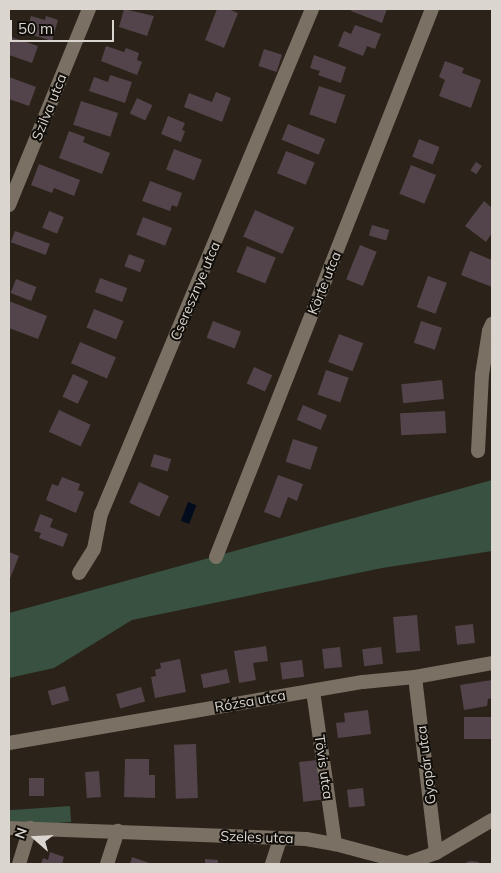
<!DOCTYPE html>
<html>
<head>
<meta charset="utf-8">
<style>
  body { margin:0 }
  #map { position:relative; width:501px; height:873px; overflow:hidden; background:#2b2319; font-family:Mulish,sans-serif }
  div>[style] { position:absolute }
  .forest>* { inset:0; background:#385141; transform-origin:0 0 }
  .water>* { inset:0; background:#020c1c; transform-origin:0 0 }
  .building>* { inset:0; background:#52444a; transform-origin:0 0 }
  .minor>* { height:14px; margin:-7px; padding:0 7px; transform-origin:7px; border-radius:7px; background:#7a7064 }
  span { translate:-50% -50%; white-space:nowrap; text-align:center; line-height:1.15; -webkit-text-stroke:4px #110d09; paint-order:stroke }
  .street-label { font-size:14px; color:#dad5ce }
  .frame { position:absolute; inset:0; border:10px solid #dad5ce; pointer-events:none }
  .north { position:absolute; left:10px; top:813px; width:50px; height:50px; -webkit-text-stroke:4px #110d09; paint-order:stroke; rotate:289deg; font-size:14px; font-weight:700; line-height:20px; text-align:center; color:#dad5ce }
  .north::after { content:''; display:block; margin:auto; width:18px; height:22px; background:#dad5ce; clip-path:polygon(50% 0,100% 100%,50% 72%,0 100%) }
  .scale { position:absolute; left:10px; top:20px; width:104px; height:22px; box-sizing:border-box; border:2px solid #dad5ce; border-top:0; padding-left:6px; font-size:15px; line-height:18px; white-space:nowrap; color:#dad5ce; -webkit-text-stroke:4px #110d09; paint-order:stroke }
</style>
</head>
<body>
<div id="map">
  <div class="forest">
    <div style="clip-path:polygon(492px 480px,492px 551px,382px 568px,132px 620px,54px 668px,9px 678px,9px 613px)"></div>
    <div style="left:70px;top:806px;width:16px;height:61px;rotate:86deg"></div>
  </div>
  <div class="water">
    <div style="left:188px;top:502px;width:9px;height:20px;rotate:21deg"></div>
  </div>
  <div class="building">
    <div style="clip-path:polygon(124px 9px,154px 16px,147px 36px,119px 27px)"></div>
    <div style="clip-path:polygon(217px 9px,228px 9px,238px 13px,224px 48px,205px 40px)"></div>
    <div style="clip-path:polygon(352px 9px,387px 9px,382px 23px,351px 11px)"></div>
    <div style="clip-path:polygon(31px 16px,45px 20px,46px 16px,58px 20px,52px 41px,26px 33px)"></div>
    <div style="clip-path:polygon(355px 25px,381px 34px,375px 49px,367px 46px,363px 56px,338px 46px,344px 31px,351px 34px)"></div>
    <div style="clip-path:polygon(11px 37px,38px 46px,32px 63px,9px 55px)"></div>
    <div style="clip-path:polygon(106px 46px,124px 52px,126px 48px,139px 53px,137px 60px,142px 62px,137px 75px,101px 61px)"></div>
    <div style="left:264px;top:49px;width:19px;height:18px;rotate:18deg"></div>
    <div style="clip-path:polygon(314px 55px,346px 67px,341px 83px,318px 75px,320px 71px,310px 68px)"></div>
    <div style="clip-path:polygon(445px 61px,464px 68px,462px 73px,481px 80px,471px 108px,439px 96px,445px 80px,439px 77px)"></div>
    <div style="clip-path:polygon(110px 75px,132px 82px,125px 103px,89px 91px,94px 77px,108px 82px)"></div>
    <div style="clip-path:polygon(9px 77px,36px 87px,29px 106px,9px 99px)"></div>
    <div style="left:319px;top:86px;width:28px;height:30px;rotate:19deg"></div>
    <div style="clip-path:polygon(216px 92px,231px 98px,222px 122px,184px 107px,189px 93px,212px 102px)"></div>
    <div style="left:137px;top:98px;width:17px;height:17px;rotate:25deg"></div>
    <div style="left:81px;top:101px;width:39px;height:25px;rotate:18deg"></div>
    <div style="clip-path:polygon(168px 116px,185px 123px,182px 130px,185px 131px,181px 142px,161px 134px)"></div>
    <div style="left:288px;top:124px;width:40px;height:17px;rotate:22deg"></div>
    <div style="clip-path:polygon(69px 131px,85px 137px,83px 142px,110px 153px,102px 174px,59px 158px)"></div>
    <div style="left:419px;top:139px;width:22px;height:19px;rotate:21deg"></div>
    <div style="left:174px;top:149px;width:30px;height:22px;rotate:21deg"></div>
    <div style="left:286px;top:151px;width:31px;height:24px;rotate:22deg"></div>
    <div style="left:476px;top:162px;width:7px;height:10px;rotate:34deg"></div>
    <div style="clip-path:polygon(39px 164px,80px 180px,74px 196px,54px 188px,52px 193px,31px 185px)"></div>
    <div style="left:411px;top:165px;width:27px;height:31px;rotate:22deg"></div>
    <div style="clip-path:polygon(150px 181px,182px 193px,177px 207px,172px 205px,170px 211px,142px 201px)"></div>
    <div style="clip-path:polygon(484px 201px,492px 208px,492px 233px,486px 242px,465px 226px)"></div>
    <div style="left:255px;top:210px;width:43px;height:29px;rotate:24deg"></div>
    <div style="left:49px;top:211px;width:16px;height:18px;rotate:22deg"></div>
    <div style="left:143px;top:217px;width:31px;height:19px;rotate:21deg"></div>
    <div style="left:372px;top:225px;width:18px;height:11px;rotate:16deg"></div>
    <div style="left:15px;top:231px;width:37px;height:12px;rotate:20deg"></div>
    <div style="left:360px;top:245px;width:18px;height:37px;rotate:22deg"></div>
    <div style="left:247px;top:246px;width:31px;height:28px;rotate:22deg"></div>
    <div style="clip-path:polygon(470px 251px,492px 260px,492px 287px,461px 275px)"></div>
    <div style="left:129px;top:254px;width:17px;height:13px;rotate:21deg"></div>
    <div style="left:428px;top:276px;width:20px;height:33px;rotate:20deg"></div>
    <div style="left:100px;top:278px;width:29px;height:15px;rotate:20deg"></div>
    <div style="left:16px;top:279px;width:22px;height:15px;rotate:21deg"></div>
    <div style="clip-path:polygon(9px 301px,47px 316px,38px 339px,9px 328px)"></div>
    <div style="left:94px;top:309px;width:32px;height:20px;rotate:22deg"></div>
    <div style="left:213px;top:321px;width:30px;height:18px;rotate:21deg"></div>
    <div style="left:421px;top:321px;width:22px;height:23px;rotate:18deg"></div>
    <div style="left:339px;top:334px;width:26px;height:30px;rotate:21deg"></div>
    <div style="left:80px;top:342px;width:39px;height:23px;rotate:23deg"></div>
    <div style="left:254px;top:367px;width:20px;height:18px;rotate:24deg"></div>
    <div style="left:326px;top:370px;width:24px;height:26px;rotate:19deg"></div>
    <div style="left:73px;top:374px;width:17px;height:25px;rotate:25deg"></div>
    <div style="left:442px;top:380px;width:19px;height:41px;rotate:84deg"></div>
    <div style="left:303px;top:405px;width:26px;height:16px;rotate:23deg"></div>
    <div style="left:59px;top:410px;width:35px;height:24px;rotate:25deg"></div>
    <div style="left:445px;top:411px;width:22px;height:45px;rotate:87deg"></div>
    <div style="left:293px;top:439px;width:26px;height:24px;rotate:18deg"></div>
    <div style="left:154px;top:454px;width:18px;height:13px;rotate:16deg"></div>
    <div style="clip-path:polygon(278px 475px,303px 484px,297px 501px,288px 497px,280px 518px,264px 512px)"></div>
    <div style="clip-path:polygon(62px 477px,80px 484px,78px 490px,84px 492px,76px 513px,46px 500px,52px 484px,58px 486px)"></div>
    <div style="left:139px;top:482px;width:33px;height:23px;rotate:25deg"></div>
    <div style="clip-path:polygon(40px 514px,53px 519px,50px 527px,68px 534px,63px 547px,39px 538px,41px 533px,34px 531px)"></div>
    <div style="clip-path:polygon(9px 552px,19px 556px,9px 581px)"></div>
    <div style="left:417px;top:615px;width:36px;height:24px;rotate:85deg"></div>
    <div style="left:473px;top:624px;width:19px;height:18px;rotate:84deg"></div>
    <div style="clip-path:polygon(266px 646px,268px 661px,253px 663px,256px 680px,239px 683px,234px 651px)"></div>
    <div style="left:340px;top:647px;width:20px;height:18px;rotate:84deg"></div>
    <div style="left:381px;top:647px;width:17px;height:19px;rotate:83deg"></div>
    <div style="clip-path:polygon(180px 659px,186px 692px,155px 698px,151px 677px,156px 676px,155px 670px,161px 668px,160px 663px)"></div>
    <div style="left:302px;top:660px;width:17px;height:22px;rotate:83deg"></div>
    <div style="left:227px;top:669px;width:14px;height:27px;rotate:78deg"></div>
    <div style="clip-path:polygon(492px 680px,492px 698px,488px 699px,487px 706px,464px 710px,460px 685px)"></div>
    <div style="left:65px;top:686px;width:15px;height:18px;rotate:74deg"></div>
    <div style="left:141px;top:687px;width:15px;height:26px;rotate:74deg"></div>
    <div style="clip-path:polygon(368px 710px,371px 734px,338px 738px,336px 723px,345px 722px,344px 713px)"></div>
    <div style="left:492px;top:717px;width:22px;height:28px;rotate:90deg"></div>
    <div style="left:196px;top:744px;width:54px;height:22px;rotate:88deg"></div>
    <div style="clip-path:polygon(125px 759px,149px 759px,149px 775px,155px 775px,155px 798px,124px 797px)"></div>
    <div style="left:317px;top:760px;width:40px;height:18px;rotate:84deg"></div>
    <div style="left:99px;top:771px;width:26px;height:14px;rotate:86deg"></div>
    <div style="left:29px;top:778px;width:15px;height:18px"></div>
    <div style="left:363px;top:788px;width:18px;height:16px;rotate:84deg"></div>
    <div style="clip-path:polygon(50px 852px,64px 857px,62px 864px,41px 864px,43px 858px,48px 860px)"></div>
    <div style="clip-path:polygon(132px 857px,152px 864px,130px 864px)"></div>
    <div style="clip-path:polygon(205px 859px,218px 860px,218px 864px,205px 864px)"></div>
    <div style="clip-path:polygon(470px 861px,479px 862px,478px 864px,463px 864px)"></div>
  </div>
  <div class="minor">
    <div style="left:9px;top:205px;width:212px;rotate:-67.8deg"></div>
    <div style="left:478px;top:451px;width:76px;rotate:-87deg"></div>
    <div style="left:482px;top:375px;width:45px;rotate:-81deg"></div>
    <div style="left:489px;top:331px;width:8px;rotate:-67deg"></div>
    <div style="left:216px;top:557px;width:589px;rotate:-68.49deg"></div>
    <div style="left:79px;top:573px;width:28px;rotate:-58deg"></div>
    <div style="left:94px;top:549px;width:36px;rotate:-79deg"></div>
    <div style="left:101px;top:514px;width:547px;rotate:-67.32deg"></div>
    <div style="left:415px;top:677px;width:177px;rotate:83.2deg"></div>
    <div style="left:313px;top:691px;width:155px;rotate:81.8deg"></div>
    <div style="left:9px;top:743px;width:359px;rotate:-9.8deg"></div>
    <div style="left:363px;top:682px;width:52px;rotate:-5.5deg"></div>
    <div style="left:415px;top:677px;width:78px;rotate:-10.3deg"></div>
    <div style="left:9px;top:828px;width:297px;rotate:2.1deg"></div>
    <div style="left:306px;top:839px;width:29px;rotate:10deg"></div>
    <div style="left:335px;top:844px;width:74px;rotate:14.8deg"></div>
    <div style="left:407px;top:863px;width:31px;rotate:-19deg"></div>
    <div style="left:436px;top:853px;width:65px;rotate:-30.5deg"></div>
    <div style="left:19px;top:864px;width:38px;rotate:-73deg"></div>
    <div style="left:107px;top:864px;width:35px;rotate:-72deg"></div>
    <div style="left:272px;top:864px;width:26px;rotate:-72deg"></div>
  </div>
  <div class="street-label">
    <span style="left:49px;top:107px;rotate:-68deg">Szilva utca</span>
    <span style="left:324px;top:283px;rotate:-68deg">Körte utca</span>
    <span style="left:195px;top:291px;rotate:-67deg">Cseresznye utca</span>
    <span style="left:250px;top:701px;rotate:-10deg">Rózsa utca</span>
    <span style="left:426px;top:765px;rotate:-97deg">Gyopár utca</span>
    <span style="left:324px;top:767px;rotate:82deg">Tövis utca</span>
    <span style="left:257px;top:837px;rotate:2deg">Szeles utca</span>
  </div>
  <div class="frame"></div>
  <div class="north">N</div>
  <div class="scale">50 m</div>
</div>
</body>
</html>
